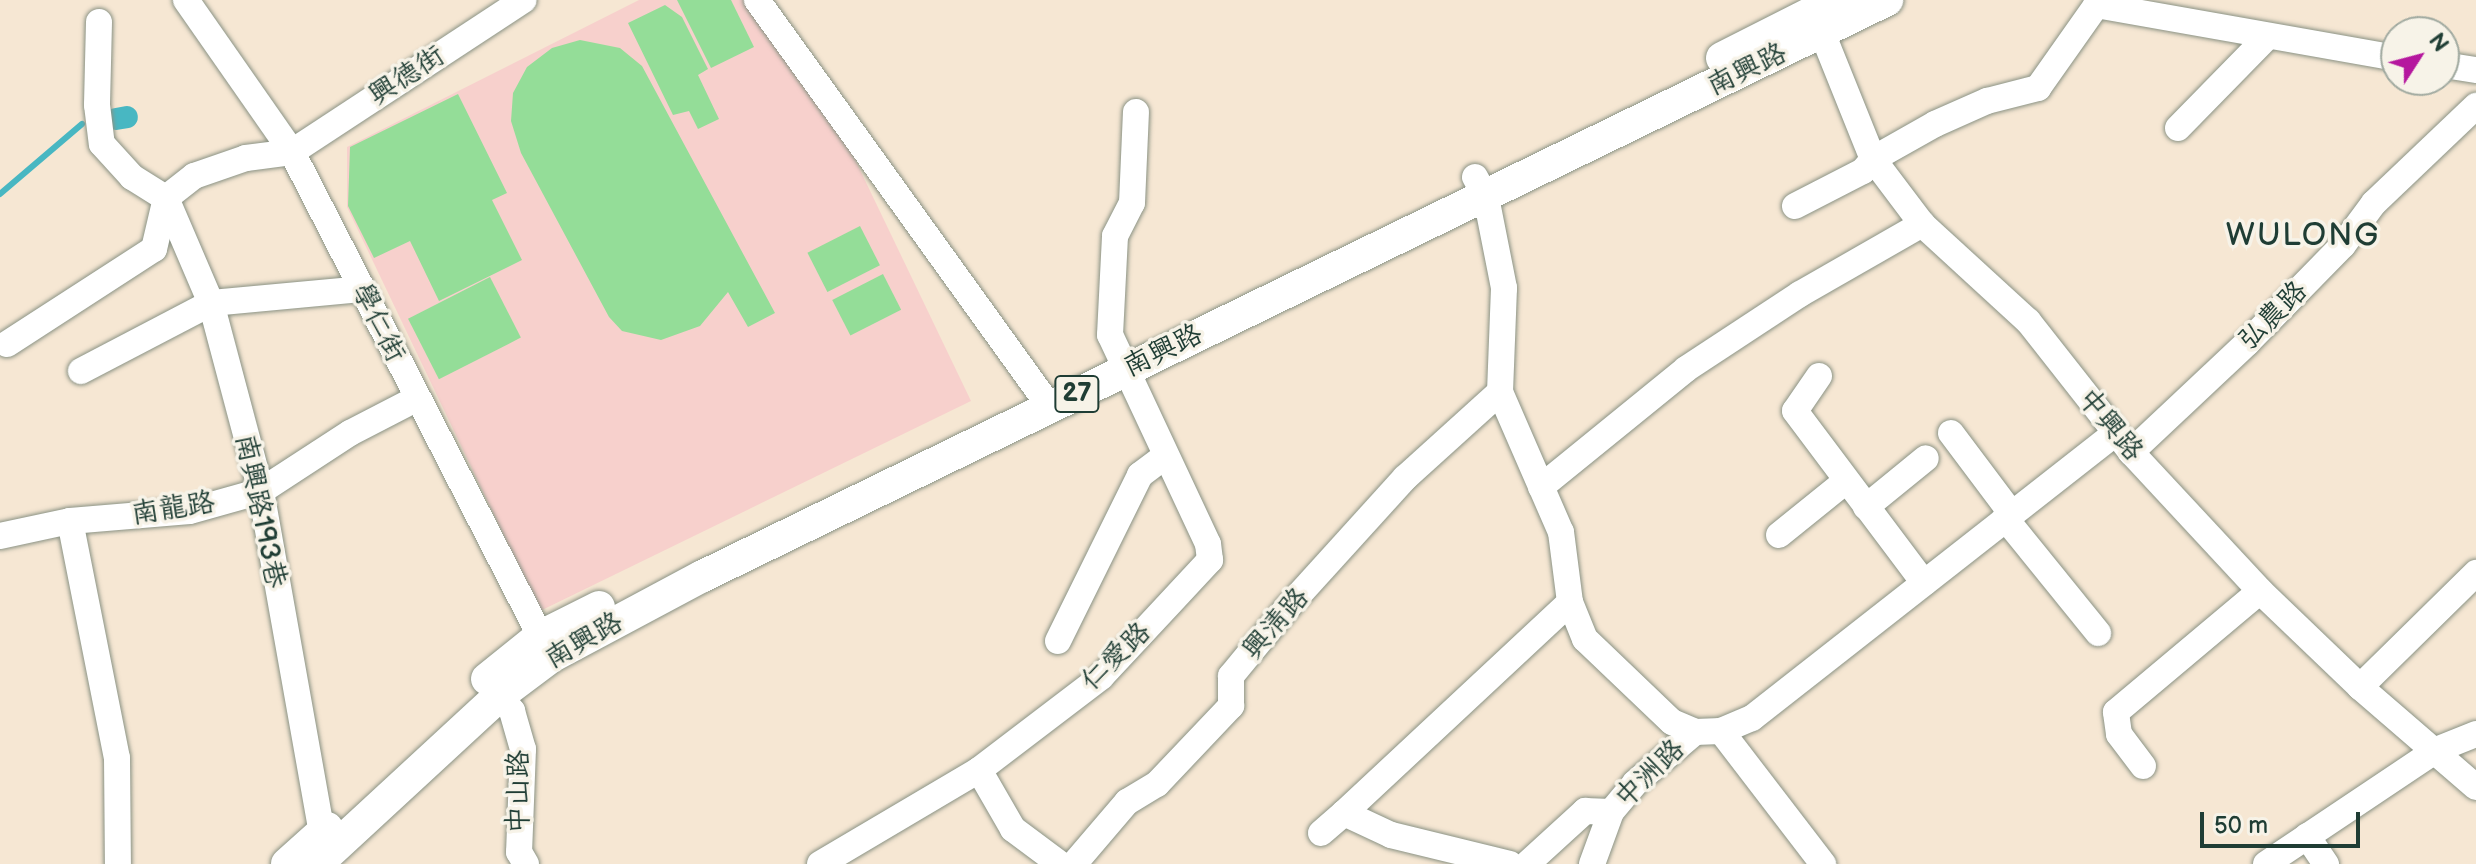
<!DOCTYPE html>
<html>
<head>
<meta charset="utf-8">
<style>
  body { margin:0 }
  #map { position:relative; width:2476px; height:864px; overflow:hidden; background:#f6e7d3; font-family:"Balsamiq Sans","LXGW WenKai TC",sans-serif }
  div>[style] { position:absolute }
  .built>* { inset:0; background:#f7d0cc }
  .green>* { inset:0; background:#94dd98; transform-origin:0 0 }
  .stream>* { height:6px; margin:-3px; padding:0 3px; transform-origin:3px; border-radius:3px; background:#48b7c2 }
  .canal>* { height:22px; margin:-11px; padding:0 11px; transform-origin:11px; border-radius:11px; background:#48b7c2 }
  .roads { filter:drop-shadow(0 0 2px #8a9284) drop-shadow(0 0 2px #8a9284) }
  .minor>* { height:26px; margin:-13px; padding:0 13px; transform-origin:13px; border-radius:13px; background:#fff }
  .major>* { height:32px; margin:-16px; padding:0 16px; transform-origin:16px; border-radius:16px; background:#fff }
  span { translate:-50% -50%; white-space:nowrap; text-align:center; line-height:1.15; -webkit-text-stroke:7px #f7f3e8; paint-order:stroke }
  .shield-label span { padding:2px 6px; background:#f7f3e8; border:2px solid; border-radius:6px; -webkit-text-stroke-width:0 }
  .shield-label { font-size:26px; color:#1f3d34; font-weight:700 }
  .street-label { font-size:28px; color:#1f3d34 }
  .quarter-label { font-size:32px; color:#1f3d34; letter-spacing:2px }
  .north { position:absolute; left:2380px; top:16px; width:80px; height:80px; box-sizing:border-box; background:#f7f3e8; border:2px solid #a1aaa0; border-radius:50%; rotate:54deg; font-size:22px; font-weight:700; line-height:32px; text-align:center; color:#1f3d34 }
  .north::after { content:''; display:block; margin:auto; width:28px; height:36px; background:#b5179e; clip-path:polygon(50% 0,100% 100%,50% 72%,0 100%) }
  .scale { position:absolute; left:2200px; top:812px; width:160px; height:36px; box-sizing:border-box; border:4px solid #1f3d34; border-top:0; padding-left:10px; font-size:24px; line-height:28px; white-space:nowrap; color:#1f3d34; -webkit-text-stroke:6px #f7f3e8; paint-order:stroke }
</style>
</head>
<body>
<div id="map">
  <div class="built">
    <div style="clip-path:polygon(639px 0,750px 0,836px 120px,971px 401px,540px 611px,347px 207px,347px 147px)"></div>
  </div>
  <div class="green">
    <div style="clip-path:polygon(677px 0,731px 0,754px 47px,711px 68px)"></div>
    <div style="clip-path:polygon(665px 5px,682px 17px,708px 69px,698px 75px,719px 119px,698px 129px,689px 111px,673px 115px,628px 23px)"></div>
    <div style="clip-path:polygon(580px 40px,620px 48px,642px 66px,775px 313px,748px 327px,728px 292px,700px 326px,661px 340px,622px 331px,609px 317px,521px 153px,511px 121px,513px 93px,527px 67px,552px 48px)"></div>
    <div style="clip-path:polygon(458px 94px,507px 193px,492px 200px,522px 260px,439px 301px,410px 241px,374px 258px,348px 206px,350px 147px)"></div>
    <div style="left:860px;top:226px;width:44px;height:59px;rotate:63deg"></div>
    <div style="left:883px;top:274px;width:40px;height:57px;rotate:63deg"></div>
    <div style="left:490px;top:277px;width:68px;height:92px;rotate:63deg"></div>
  </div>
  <div class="stream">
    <div style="left:0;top:194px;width:108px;rotate:-40.5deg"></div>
  </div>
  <div class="canal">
    <div style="left:116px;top:119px;width:11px;rotate:-10deg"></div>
  </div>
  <div class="roads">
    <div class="minor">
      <div style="left:186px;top:0;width:185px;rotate:55.1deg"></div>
      <div style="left:292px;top:152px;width:563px;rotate:62.84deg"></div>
      <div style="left:757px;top:0;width:501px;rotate:54.25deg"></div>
      <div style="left:2096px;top:5px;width:305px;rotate:10deg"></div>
      <div style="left:1815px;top:15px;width:155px;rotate:68.1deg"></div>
      <div style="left:1873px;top:159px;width:81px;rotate:53deg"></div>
      <div style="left:1922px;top:224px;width:144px;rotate:42.5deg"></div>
      <div style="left:2028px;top:321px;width:167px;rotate:51.8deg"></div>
      <div style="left:2131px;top:452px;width:190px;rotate:47.1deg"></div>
      <div style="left:2260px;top:591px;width:139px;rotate:43.8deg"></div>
      <div style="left:2360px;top:687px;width:153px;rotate:40.8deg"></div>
      <div style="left:99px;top:22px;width:83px;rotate:91.4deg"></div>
      <div style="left:97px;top:105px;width:39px;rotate:83deg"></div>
      <div style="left:102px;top:144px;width:45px;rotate:47.7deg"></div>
      <div style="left:132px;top:177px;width:40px;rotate:32deg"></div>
      <div style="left:166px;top:198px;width:114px;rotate:66.8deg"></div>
      <div style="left:211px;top:303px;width:195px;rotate:75.1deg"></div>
      <div style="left:261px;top:491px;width:347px;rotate:79.9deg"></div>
      <div style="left:2444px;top:65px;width:32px;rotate:9deg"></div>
      <div style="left:2178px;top:128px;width:127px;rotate:-45.6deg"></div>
      <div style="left:1475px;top:177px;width:23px;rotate:61deg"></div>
      <div style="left:1486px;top:197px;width:93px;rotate:78.8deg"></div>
      <div style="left:1504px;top:288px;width:104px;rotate:92.2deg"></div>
      <div style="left:1500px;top:392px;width:153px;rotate:66.5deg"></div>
      <div style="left:1561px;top:532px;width:71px;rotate:82.7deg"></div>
      <div style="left:1570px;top:602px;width:40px;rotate:68deg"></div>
      <div style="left:1585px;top:639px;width:120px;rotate:43.7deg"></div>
      <div style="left:1672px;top:722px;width:25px;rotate:23deg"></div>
      <div style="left:1695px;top:732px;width:26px;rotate:-2deg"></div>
      <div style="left:1721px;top:731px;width:34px;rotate:-23deg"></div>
      <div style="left:1752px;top:718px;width:462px;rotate:-38.1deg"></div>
      <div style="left:1795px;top:206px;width:76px;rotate:-27.2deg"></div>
      <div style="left:1863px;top:171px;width:16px;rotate:-50deg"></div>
      <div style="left:1873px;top:159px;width:71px;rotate:-29.4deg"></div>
      <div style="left:1935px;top:124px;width:57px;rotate:-23.9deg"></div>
      <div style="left:1987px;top:101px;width:53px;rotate:-14.3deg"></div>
      <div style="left:2038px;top:88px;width:108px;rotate:-54.8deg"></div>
      <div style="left:7px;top:344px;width:175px;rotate:-32.9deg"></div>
      <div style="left:154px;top:249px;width:52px;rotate:-76.8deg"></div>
      <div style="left:166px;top:198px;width:36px;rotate:-38deg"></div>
      <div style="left:194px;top:176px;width:55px;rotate:-19.1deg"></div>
      <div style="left:246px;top:158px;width:46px;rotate:-7.4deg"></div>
      <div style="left:292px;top:152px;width:277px;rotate:-33.3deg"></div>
      <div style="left:81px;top:371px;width:147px;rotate:-27.6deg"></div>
      <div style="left:211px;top:303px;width:151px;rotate:-5.3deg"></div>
      <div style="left:1819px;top:376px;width:42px;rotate:124.4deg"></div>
      <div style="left:1795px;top:411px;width:215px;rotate:53.1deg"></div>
      <div style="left:1951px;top:433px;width:100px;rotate:53.1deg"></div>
      <div style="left:2131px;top:452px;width:159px;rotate:-43.2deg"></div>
      <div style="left:2247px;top:343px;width:137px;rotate:-45.6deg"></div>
      <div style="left:2343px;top:245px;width:52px;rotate:-53.6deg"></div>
      <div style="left:2374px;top:203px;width:141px;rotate:-43.6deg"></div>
      <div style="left:1541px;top:487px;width:187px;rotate:-39.1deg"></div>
      <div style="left:1686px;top:369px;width:136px;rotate:-33.3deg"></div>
      <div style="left:1800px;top:294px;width:141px;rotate:-29.8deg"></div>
      <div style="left:1866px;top:507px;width:77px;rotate:-39.2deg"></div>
      <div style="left:2005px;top:518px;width:148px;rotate:51deg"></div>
      <div style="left:70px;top:521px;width:242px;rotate:78.8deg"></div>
      <div style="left:117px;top:758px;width:106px;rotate:89.5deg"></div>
      <div style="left:1779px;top:535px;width:86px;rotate:-38.9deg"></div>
      <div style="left:0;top:536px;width:72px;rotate:-12.1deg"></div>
      <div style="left:70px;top:521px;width:120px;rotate:-4.8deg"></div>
      <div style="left:190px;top:511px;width:74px;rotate:-15.7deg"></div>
      <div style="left:261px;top:491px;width:106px;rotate:-33.1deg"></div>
      <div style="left:350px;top:433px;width:74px;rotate:-27.3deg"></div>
      <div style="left:1058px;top:641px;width:185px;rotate:-63.7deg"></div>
      <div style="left:1140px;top:475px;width:31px;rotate:-37deg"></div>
      <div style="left:488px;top:683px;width:37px;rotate:49deg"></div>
      <div style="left:512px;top:711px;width:40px;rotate:74deg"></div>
      <div style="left:523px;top:749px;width:103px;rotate:92.2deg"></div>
      <div style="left:519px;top:852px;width:14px;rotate:60deg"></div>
      <div style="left:2360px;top:687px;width:163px;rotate:-44.5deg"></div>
      <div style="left:1721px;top:731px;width:168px;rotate:52.5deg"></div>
      <div style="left:2143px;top:766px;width:40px;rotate:-127deg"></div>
      <div style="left:2119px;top:734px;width:22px;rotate:-98deg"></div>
      <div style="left:2116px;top:712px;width:188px;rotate:-40deg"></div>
      <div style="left:979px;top:770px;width:68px;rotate:60deg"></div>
      <div style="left:1013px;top:829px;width:59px;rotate:36.7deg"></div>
      <div style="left:1344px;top:813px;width:309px;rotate:-43deg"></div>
      <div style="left:1321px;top:833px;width:30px;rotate:-41deg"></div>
      <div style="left:1344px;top:813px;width:52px;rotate:25.1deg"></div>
      <div style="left:1391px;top:835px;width:122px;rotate:13.7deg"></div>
      <div style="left:2307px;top:836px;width:34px;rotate:56deg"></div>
      <div style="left:820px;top:864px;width:185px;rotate:-30.6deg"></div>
      <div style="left:979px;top:770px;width:153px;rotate:-37.3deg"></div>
      <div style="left:1101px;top:677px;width:160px;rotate:-47deg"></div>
      <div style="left:1210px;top:560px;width:16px;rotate:-97deg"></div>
      <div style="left:1208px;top:544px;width:231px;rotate:-115.1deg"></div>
      <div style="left:1110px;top:335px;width:99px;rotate:-87.1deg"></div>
      <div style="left:1115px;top:236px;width:37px;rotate:-63deg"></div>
      <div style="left:1132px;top:203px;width:91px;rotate:-87.5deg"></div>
      <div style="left:1074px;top:864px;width:82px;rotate:-49.5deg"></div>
      <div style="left:1127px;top:802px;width:35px;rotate:-31deg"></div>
      <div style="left:1157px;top:784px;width:108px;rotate:-46.5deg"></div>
      <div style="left:1231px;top:706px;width:30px;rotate:-90deg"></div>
      <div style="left:1231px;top:676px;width:88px;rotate:-50.5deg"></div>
      <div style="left:1287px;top:608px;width:176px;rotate:-47.8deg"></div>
      <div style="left:1405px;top:478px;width:128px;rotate:-42.2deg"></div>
      <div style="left:1527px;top:864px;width:79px;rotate:-42.4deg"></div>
      <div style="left:1585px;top:811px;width:26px;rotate:2deg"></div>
      <div style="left:1592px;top:864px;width:55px;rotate:-69.9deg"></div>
      <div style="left:1611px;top:812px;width:38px;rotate:-50deg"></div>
      <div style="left:1635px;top:783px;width:79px;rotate:-40.4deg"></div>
      <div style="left:2266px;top:864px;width:205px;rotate:-33.8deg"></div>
      <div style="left:2436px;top:750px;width:43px;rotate:-21.8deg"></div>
    </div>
    <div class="major">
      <div style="left:1722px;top:58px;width:129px;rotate:-26.8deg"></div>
      <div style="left:487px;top:679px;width:67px;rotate:-38.9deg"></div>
      <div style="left:539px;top:637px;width:67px;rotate:-26.6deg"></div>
      <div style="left:287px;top:864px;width:54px;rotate:-42deg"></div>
      <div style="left:317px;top:864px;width:248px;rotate:-42.7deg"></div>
      <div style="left:499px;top:696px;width:65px;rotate:-36.9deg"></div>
      <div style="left:551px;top:657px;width:172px;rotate:-28.1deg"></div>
      <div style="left:703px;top:576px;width:1317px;rotate:-25.94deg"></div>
    </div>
  </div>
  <div class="shield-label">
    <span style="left:1077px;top:394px">27</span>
  </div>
  <div class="street-label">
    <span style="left:1747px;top:70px;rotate:-26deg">南興路</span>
    <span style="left:407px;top:76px;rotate:-33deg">興德街</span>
    <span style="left:2273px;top:316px;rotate:-45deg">弘農路</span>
    <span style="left:378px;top:323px;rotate:63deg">學仁街</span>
    <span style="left:1163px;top:351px;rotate:-26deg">南興路</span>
    <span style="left:2110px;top:425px;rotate:50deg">中興路</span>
    <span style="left:173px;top:509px;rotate:-9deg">南龍路</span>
    <span style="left:260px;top:511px;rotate:78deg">南興路193巷</span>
    <span style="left:1276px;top:624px;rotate:-49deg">興清路</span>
    <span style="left:584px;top:641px;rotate:-30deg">南興路</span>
    <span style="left:1116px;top:657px;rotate:-44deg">仁愛路</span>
    <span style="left:1650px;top:774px;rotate:-44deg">中洲路</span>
    <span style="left:519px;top:792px;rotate:-90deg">中山路</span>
  </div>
  <div class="quarter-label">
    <span style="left:2303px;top:236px">WULONG</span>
  </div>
  <div class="north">N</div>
  <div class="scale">50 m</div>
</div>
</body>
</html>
